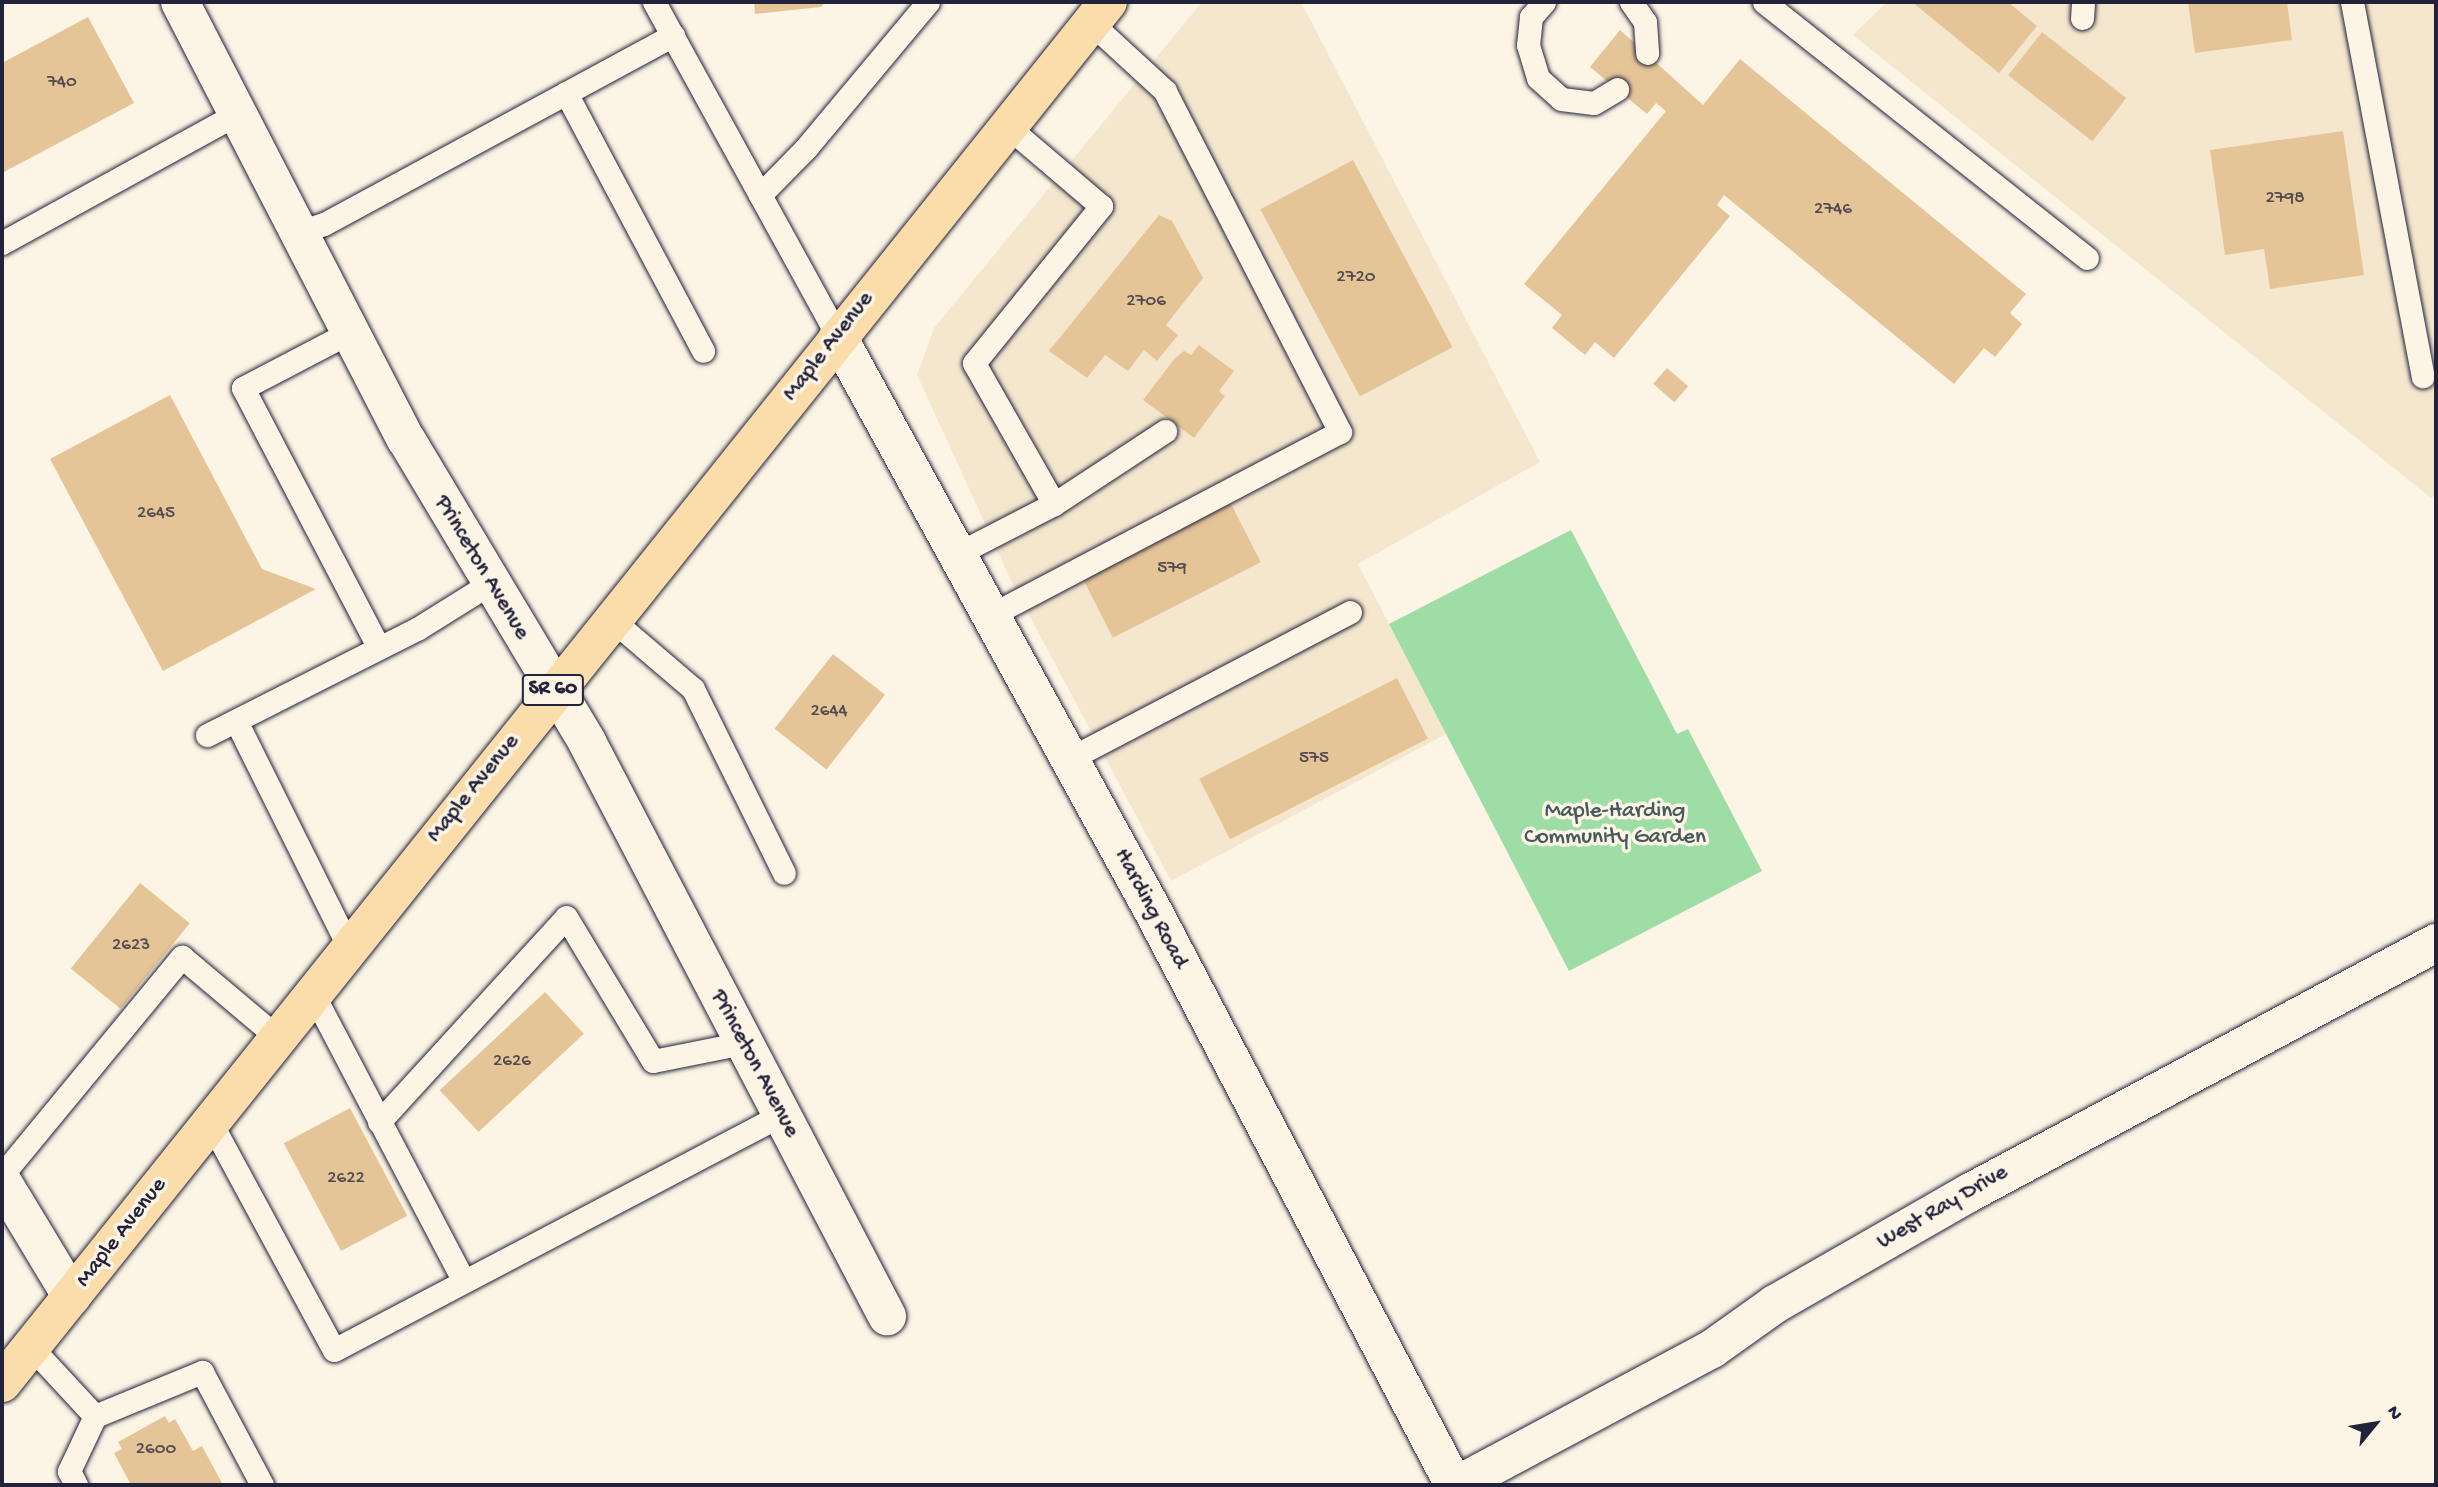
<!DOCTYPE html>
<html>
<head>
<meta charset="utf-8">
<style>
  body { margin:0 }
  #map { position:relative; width:2438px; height:1487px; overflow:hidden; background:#fcf5e5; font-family:"Gochi Hand",sans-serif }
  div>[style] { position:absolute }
  .built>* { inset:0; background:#f5e7ce }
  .green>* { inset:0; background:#9edda6 }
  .building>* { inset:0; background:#e5c597; transform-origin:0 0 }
  .roads { filter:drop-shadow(0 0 2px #22223b) drop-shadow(0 0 2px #22223b) }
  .service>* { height:23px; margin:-11.5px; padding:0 11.5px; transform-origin:11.5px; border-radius:11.5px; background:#fcf5e5 }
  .minor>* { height:38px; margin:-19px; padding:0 19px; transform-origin:19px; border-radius:19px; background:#fcf5e5 }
  .primary>* { height:38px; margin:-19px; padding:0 19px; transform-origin:19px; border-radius:19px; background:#fbddab }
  span { translate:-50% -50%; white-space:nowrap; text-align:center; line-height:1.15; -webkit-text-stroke:7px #fcf5e5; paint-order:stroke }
  .number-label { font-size:19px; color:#534b52 }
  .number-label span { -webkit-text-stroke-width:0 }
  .shield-label span { padding:2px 5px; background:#fcf5e5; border:2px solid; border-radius:5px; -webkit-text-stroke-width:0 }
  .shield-label { font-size:21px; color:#22223b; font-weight:700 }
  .street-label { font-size:23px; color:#22223b }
  .park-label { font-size:23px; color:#475a5b }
  .frame { position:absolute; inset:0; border:4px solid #22223b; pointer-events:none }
  .north { position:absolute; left:2340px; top:1389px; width:70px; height:70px; -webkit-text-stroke:5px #fcf5e5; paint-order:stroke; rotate:60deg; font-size:19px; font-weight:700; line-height:28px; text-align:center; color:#22223b }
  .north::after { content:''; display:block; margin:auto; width:24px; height:32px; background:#22223b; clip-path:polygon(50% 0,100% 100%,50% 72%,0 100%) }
</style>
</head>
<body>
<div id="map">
  <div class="built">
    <div style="clip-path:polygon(1202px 2px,1301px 2px,1540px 462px,1358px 564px,1446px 734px,1171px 881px,1015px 589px,917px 375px,934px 328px)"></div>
    <div style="clip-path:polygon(1887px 2px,2436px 2px,2436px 495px,2431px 498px,1853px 35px)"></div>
  </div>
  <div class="green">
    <div style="clip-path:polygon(1571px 530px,1677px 734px,1688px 729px,1762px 871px,1569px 971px,1389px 624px)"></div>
  </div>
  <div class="building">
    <div style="clip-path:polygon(754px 2px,825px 2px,821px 7px,755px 14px)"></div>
    <div style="clip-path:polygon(1912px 2px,2008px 2px,2037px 26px,1999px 73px)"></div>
    <div style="clip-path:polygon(2188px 2px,2287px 2px,2292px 40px,2195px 53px)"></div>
    <div style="clip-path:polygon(88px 17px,134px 103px,2px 173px,2px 63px)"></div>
    <div style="clip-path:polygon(1620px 30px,1703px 105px,1740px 59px,2026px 294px,2010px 313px,2022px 324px,1995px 357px,1984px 348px,1954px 384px,1724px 195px,1717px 205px,1730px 216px,1614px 358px,1595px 342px,1585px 355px,1552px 328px,1562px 315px,1524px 284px,1666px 111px,1656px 103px,1647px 114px,1590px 67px)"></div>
    <div style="left:2042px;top:32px;width:107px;height:55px;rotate:38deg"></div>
    <div style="clip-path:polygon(2343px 131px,2364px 275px,2270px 289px,2264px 249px,2225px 255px,2210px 150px)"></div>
    <div style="left:1353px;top:160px;width:212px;height:105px;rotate:62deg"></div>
    <div style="clip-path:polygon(1159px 215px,1172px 221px,1203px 278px,1166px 325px,1178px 335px,1157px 361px,1144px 350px,1128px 371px,1105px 355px,1087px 378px,1049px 351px)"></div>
    <div style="clip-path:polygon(1199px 345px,1234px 371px,1219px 391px,1225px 396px,1194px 438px,1143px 400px,1175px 358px,1184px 351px,1191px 355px)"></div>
    <div style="left:1667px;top:368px;width:28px;height:21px;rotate:41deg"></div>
    <div style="clip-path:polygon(170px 395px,262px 569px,316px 589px,163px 671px,50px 459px)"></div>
    <div style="left:1229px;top:500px;width:70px;height:166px;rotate:63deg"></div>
    <div style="left:833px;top:654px;width:66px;height:95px;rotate:38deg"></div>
    <div style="left:1397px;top:678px;width:68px;height:222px;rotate:63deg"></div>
    <div style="left:140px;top:883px;width:64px;height:110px;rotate:39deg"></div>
    <div style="left:545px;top:992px;width:57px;height:144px;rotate:47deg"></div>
    <div style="left:350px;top:1108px;width:122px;height:75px;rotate:62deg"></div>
    <div style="clip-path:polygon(165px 1416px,169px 1423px,175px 1419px,193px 1451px,202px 1446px,223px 1485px,131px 1485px,114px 1453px,122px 1449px,118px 1442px)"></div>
  </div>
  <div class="roads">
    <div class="service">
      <div style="left:654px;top:2px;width:382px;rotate:61.2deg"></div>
      <div style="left:1544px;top:2px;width:20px;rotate:131deg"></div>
      <div style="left:1531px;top:17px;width:28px;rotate:96deg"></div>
      <div style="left:1528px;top:45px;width:34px;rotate:73deg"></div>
      <div style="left:1538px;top:78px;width:31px;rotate:42deg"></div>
      <div style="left:1561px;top:99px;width:33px;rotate:7deg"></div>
      <div style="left:1594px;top:103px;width:27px;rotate:-31deg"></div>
      <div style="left:1631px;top:2px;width:24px;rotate:55deg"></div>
      <div style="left:1645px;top:22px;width:31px;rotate:86deg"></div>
      <div style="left:1764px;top:2px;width:412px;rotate:38.4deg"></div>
      <div style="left:2352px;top:2px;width:381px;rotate:79.3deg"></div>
      <div style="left:2082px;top:18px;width:16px;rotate:-86deg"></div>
      <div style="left:566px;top:93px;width:292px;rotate:62deg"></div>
      <div style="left:760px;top:195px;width:66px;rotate:-45.6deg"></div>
      <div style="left:806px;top:148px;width:190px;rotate:-50.1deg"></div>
      <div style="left:299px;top:232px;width:26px;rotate:-18deg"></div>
      <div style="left:324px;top:224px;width:397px;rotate:-28.4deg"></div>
      <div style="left:2px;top:243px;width:269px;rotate:-28.8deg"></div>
      <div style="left:352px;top:331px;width:123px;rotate:152.4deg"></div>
      <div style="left:243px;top:388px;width:293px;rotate:62.4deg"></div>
      <div style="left:1054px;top:504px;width:133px;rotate:-33.3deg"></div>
      <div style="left:957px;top:554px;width:109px;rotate:-27.3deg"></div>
      <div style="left:1054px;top:504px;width:162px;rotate:-119.6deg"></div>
      <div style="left:974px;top:363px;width:202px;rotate:-51deg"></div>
      <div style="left:1101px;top:206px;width:123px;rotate:-139.6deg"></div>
      <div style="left:991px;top:615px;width:394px;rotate:-27.7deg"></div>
      <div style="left:1340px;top:432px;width:383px;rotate:-117.2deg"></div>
      <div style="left:1165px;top:91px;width:100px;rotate:-137.4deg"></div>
      <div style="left:610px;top:618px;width:109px;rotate:40.5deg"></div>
      <div style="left:693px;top:689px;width:205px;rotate:63.7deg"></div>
      <div style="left:236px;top:721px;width:251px;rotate:63.5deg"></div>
      <div style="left:207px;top:735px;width:235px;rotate:-26.8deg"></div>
      <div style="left:417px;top:629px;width:85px;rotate:-32deg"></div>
      <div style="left:1069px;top:759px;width:317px;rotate:-27.6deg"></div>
      <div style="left:312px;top:992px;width:323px;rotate:62.3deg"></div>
      <div style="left:210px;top:1121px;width:260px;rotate:61.6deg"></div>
      <div style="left:334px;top:1350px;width:505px;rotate:-27.73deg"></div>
      <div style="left:379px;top:1122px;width:277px;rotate:-47.6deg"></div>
      <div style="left:566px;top:917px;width:168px;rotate:58.9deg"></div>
      <div style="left:653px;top:1061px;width:92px;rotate:-11.3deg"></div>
      <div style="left:2px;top:1175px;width:283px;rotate:-50.5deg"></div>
      <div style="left:182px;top:957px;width:124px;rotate:40.1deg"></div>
      <div style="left:31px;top:1347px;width:94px;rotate:47.2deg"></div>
      <div style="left:95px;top:1416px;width:61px;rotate:115.3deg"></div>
      <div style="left:69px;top:1471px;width:16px;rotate:63deg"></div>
      <div style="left:95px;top:1416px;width:116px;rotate:-22.4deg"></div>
      <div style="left:202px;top:1372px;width:128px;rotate:62deg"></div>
    </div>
    <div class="minor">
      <div style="left:180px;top:2px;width:492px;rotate:62.7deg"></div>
      <div style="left:406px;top:439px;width:353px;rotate:59.1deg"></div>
      <div style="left:587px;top:742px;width:648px;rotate:62.41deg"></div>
      <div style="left:838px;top:337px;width:655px;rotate:61.24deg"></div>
      <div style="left:1153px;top:911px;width:648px;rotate:62.33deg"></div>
      <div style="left:2px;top:1181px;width:135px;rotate:58.9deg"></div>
      <div style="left:1457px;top:1485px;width:289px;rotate:-28.1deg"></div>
      <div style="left:1712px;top:1349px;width:77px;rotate:-35.5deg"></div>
      <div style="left:1775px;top:1304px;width:224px;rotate:-29.8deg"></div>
      <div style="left:1969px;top:1193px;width:530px;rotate:-28.16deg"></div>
    </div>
    <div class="primary">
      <div style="left:2px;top:1383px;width:1769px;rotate:-51.31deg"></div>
    </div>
  </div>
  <div class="number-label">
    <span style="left:62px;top:83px">740</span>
    <span style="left:2285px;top:199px">2798</span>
    <span style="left:1833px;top:210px">2746</span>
    <span style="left:1356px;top:278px">2720</span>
    <span style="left:1146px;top:302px">2706</span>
    <span style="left:156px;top:514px">2645</span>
    <span style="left:1172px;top:569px">579</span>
    <span style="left:829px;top:712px">2644</span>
    <span style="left:1314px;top:759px">575</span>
    <span style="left:131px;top:946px">2623</span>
    <span style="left:512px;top:1062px">2626</span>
    <span style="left:346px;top:1179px">2622</span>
    <span style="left:156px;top:1450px">2600</span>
  </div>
  <div class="shield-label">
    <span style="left:553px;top:690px">SR 60</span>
  </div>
  <div class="street-label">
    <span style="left:829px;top:347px;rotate:-52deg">Maple Avenue</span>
    <span style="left:481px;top:568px;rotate:59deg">Princeton Avenue</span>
    <span style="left:474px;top:789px;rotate:-51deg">Maple Avenue</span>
    <span style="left:1150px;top:909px;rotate:62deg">Harding Road</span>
    <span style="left:754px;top:1064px;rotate:62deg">Princeton Avenue</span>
    <span style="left:1943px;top:1208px;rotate:-30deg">West Ray Drive</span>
    <span style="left:122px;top:1233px;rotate:-52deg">Maple Avenue</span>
  </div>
  <div class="park-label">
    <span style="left:1615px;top:825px">Maple-Harding<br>Community Garden</span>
  </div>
  <div class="frame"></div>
  <div class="north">N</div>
</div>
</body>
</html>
